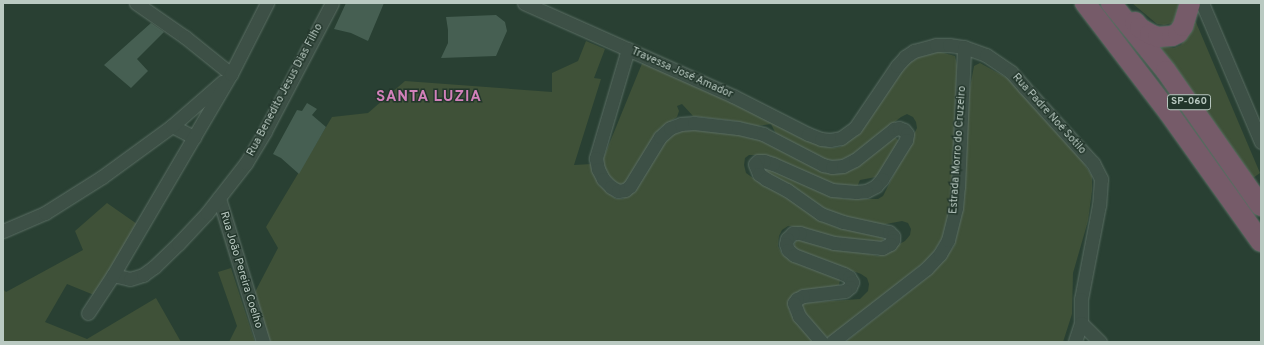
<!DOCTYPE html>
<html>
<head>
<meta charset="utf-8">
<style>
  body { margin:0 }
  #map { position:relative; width:1264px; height:345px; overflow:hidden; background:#294033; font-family:Overpass,sans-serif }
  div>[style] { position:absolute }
  .green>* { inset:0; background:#3f5138 }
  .building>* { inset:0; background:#465f52 }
  .roads { filter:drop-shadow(0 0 1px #5b6e64) drop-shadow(0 0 1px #5b6e64) }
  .minor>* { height:13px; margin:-6.5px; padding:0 6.5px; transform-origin:6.5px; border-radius:6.5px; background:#3d5046 }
  .highway>* { height:20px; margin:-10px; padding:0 10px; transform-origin:10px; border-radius:10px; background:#765b69 }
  span { translate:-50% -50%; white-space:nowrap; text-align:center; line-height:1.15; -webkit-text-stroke:3px #22362b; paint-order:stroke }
  .shield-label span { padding:1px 3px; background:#22362b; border:1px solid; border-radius:3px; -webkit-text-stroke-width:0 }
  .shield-label { font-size:10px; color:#bacac2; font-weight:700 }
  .street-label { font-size:11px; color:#bacac2 }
  .district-label { font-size:15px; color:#d281ba; font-weight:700; letter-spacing:1px }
  .frame { position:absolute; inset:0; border:4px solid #bacac2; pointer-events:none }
</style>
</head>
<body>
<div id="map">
  <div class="green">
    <div style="clip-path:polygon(1132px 3px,1187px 3px,1177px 22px,1164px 25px,1157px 24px)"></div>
    <div style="clip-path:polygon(1195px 20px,1260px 173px,1253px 178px,1158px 46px,1174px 48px,1181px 45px,1188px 36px)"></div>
    <div style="clip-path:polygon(586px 41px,605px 49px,594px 78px,601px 79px,574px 165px,592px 164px,599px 185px,616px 199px,623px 199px,630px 192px,661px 143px,674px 131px,684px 128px,740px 133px,758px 139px,828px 172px,894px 136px,898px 140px,898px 146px,881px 176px,860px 180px,857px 187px,833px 186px,762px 155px,749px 155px,745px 158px,744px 165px,746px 173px,753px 178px,781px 192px,880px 235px,883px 238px,882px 244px,836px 240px,797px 227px,788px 226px,782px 230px,779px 236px,778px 246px,782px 254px,791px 260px,833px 274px,840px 280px,839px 285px,789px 302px,789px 310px,814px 342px,269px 342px,254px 294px,278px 248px,266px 227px,332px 117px,368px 113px,405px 81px,552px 92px,552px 73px,578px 61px)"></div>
    <div style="clip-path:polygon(937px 51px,955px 56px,957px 65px,951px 204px,944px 235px,931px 257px,829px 338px,819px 332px,800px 307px,802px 303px,860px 299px,868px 291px,869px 284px,867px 278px,861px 274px,798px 251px,794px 249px,795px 242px,800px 239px,878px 256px,905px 241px,910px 235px,911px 229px,908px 223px,902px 221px,881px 225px,832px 213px,763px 171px,763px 167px,844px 199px,878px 199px,883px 196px,917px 128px,916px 122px,913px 117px,907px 114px,901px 117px,850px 157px,839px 161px,823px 160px,776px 134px,771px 124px,757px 126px,736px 121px,693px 116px,682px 104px,677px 106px,679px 111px,677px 117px,660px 128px,628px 182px,620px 185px,605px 174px,603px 159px,643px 61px,825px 146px,832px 148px,840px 147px,855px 136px,907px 63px,925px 52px)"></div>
    <div style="clip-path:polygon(980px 63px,1009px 79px,1083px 162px,1092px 176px,1092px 191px,1088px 221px,1073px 273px,1072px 314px,1063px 342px,845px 342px,929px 276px,945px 259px,954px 246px,964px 203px,967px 104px,974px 66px)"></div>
    <div style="clip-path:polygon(107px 203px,137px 224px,94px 295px,67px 284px,45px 322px,87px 339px,156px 298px,181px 342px,3px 342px,3px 289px,6px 292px,83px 250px,75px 231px)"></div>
    <div style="clip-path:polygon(231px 268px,255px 342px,229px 342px,237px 326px,218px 272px)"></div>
  </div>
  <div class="building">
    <div style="clip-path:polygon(346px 3px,384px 3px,368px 41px,351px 33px,334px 29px)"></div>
    <div style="clip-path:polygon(496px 15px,505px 22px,507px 31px,496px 56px,441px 58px,448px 43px,448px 30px,446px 17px)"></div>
    <div style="clip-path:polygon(151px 23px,164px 32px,137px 59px,148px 71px,131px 88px,104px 65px)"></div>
    <div style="clip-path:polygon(307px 103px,317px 109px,312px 115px,326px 127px,299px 174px,281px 158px,273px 154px,297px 110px,302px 111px)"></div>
  </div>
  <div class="roads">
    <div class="minor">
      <div style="left:136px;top:3px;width:60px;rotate:34.8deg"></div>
      <div style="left:185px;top:37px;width:59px;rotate:38.8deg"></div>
      <div style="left:524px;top:3px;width:229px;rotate:24deg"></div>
      <div style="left:733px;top:96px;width:84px;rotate:26.9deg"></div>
      <div style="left:808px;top:134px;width:14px;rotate:21deg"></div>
      <div style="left:821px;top:139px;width:9px;rotate:6deg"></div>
      <div style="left:830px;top:140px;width:11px;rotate:-10deg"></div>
      <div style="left:841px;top:138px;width:17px;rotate:-36deg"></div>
      <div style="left:855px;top:128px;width:75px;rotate:-55.9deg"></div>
      <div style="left:897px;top:66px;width:12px;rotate:-48deg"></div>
      <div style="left:905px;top:57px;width:11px;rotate:-34deg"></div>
      <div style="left:914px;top:51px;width:23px;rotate:-15deg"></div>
      <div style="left:936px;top:45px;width:13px"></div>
      <div style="left:949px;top:45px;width:15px;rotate:8deg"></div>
      <div style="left:964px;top:47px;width:23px;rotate:20deg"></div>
      <div style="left:986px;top:55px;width:30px;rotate:34deg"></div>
      <div style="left:1011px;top:72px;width:20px;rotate:49deg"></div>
      <div style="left:1024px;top:87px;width:103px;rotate:47.8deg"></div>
      <div style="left:1093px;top:163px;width:18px;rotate:63deg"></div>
      <div style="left:1101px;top:179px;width:26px;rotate:94deg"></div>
      <div style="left:1099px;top:205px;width:96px;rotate:100.8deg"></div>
      <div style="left:1081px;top:299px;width:24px;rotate:90deg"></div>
      <div style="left:1081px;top:323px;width:20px;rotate:108deg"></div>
      <div style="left:1202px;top:3px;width:151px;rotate:67deg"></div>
      <div style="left:628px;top:49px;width:114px;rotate:106.4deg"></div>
      <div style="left:596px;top:158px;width:11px;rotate:80deg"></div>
      <div style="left:598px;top:169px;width:11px;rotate:63deg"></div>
      <div style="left:603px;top:179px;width:11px;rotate:45deg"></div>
      <div style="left:611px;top:187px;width:8px;rotate:30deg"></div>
      <div style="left:618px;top:191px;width:7px;rotate:-8deg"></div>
      <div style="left:625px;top:190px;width:6px;rotate:-39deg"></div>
      <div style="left:630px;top:186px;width:57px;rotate:-58.5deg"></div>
      <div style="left:660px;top:137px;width:13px;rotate:-42deg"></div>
      <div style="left:670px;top:128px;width:12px;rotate:-20deg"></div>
      <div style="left:681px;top:124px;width:13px;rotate:-4deg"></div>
      <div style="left:694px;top:123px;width:44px;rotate:6.5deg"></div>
      <div style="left:738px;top:128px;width:26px;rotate:13deg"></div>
      <div style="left:763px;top:134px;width:68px;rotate:27.3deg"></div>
      <div style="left:823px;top:165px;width:9px;rotate:13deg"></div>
      <div style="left:832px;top:167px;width:11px;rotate:-5deg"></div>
      <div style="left:843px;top:166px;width:13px;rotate:-27deg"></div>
      <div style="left:855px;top:160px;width:50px;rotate:-38.5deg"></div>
      <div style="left:894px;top:129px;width:5px;rotate:-11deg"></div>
      <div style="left:899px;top:128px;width:5px;rotate:22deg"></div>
      <div style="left:904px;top:130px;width:5px;rotate:53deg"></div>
      <div style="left:907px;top:134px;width:6px;rotate:99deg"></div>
      <div style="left:906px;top:140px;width:46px;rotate:121.6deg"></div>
      <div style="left:882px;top:179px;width:9px;rotate:131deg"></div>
      <div style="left:876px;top:186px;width:11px;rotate:153deg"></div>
      <div style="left:866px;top:191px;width:10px;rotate:174deg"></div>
      <div style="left:856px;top:192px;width:24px;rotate:-175deg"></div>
      <div style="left:832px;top:190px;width:64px;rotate:-156.2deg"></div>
      <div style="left:773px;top:164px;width:9px;rotate:-162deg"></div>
      <div style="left:764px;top:161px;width:6px;rotate:180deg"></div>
      <div style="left:758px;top:161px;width:4px;rotate:135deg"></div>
      <div style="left:755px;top:164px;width:11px;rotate:68deg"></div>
      <div style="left:759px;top:174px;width:9px;rotate:36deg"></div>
      <div style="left:766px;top:179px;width:24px;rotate:28deg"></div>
      <div style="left:787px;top:190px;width:42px;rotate:35.2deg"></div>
      <div style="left:821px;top:214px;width:23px;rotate:20deg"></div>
      <div style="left:843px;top:222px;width:47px;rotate:12.3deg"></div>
      <div style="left:889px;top:232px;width:6px;rotate:45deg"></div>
      <div style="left:893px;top:236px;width:4px;rotate:90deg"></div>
      <div style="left:893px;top:240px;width:5px;rotate:127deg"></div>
      <div style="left:890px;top:244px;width:9px;rotate:153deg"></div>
      <div style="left:882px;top:248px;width:48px;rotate:-174.1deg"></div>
      <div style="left:834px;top:243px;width:35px;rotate:-164deg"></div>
      <div style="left:800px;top:233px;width:7px;rotate:180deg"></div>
      <div style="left:793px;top:233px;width:8px;rotate:135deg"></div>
      <div style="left:787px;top:239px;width:5px;rotate:101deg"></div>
      <div style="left:786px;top:244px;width:6px;rotate:72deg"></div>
      <div style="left:788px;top:250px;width:8px;rotate:40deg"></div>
      <div style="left:794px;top:255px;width:53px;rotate:20.8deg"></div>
      <div style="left:844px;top:274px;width:6px;rotate:31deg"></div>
      <div style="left:849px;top:277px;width:6px;rotate:59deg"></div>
      <div style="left:852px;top:282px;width:5px;rotate:112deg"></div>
      <div style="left:850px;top:287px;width:6px;rotate:141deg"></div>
      <div style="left:845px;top:291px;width:42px;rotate:173.2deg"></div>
      <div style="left:803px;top:296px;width:7px;rotate:153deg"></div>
      <div style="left:797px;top:299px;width:5px;rotate:127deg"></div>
      <div style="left:794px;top:303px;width:14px;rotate:69deg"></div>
      <div style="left:799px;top:316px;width:35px;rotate:49deg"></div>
      <div style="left:172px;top:126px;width:25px;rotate:27deg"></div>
      <div style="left:219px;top:198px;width:151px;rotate:73deg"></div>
      <div style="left:3px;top:231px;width:46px;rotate:-23.2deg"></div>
      <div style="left:45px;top:213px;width:67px;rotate:-32.3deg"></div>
      <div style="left:102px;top:177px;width:87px;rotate:-36.1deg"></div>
      <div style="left:172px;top:126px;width:67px;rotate:-41.3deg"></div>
      <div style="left:113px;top:275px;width:17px;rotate:13deg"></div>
      <div style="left:130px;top:279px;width:14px;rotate:-17deg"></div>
      <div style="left:143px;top:275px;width:14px;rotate:-36deg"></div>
      <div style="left:154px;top:267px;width:33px;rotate:-44deg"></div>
      <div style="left:178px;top:244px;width:42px;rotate:-46.9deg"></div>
      <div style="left:207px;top:213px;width:63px;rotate:-52deg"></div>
      <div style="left:246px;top:163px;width:37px;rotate:-59deg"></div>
      <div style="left:265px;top:131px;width:144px;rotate:-62.4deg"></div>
      <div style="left:88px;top:313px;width:45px;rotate:-56.7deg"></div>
      <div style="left:113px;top:275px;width:233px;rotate:-59.6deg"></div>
      <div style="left:231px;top:74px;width:80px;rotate:-63.1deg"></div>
      <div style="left:1081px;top:323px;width:27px;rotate:45deg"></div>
      <div style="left:832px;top:342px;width:120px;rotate:-37.9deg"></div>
      <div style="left:927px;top:268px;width:19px;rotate:-47deg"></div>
      <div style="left:940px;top:254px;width:16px;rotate:-60deg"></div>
      <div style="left:948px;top:240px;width:33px;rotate:-76deg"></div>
      <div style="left:956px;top:208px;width:21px;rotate:-85deg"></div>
      <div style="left:958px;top:187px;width:140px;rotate:-87.5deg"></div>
    </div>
    <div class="highway">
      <div style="left:1085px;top:3px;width:138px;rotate:52.6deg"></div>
      <div style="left:1169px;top:113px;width:158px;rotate:54.5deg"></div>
      <div style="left:1111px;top:3px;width:87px;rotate:51deg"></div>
      <div style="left:1166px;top:71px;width:165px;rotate:54.9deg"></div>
      <div style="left:1135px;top:22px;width:8px;rotate:50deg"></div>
      <div style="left:1140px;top:28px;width:12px;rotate:31deg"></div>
      <div style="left:1150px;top:34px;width:9px;rotate:21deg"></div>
      <div style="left:1158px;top:37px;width:14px;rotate:-4deg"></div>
      <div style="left:1172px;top:36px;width:7px;rotate:-27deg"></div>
      <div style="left:1178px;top:33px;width:9px;rotate:-54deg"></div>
      <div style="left:1183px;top:26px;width:24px;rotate:-73deg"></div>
    </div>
  </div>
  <div class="shield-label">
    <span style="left:1189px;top:102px">SP-060</span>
  </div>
  <div class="street-label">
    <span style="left:682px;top:73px;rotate:24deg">Travessa José Amador</span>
    <span style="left:285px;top:90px;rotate:-62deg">Rua Benedito Jesus Dias Filho</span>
    <span style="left:1049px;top:114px;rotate:48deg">Rua Padre Noé Sotilo</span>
    <span style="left:958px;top:150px;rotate:-86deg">Estrada Morro do Cruzeiro</span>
    <span style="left:241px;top:270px;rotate:73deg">Rua João Pereira Coelho</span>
  </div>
  <div class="district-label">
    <span style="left:429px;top:98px">SANTA LUZIA</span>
  </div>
  <div class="frame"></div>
</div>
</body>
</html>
